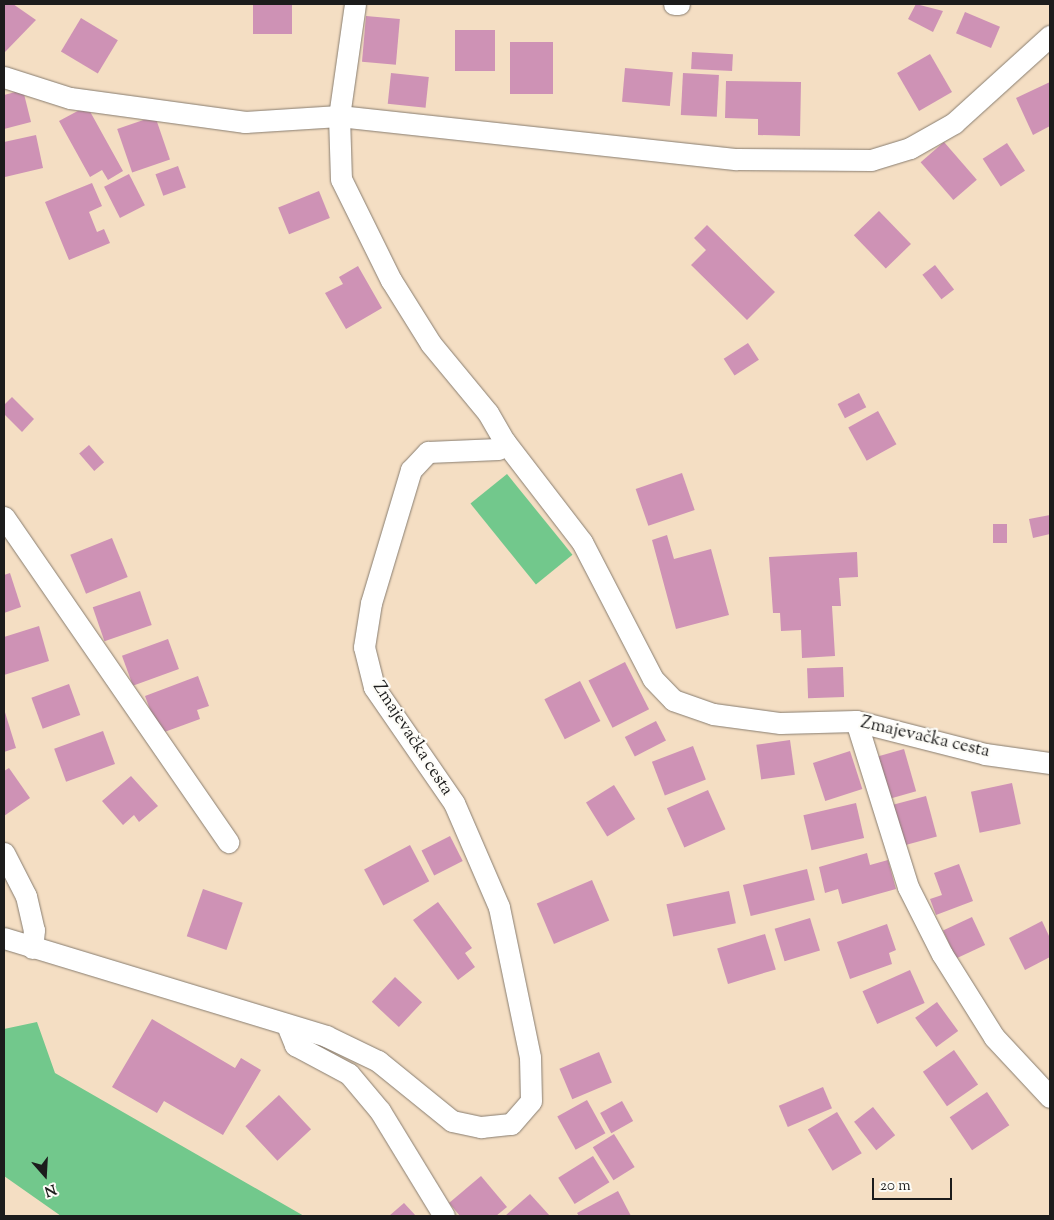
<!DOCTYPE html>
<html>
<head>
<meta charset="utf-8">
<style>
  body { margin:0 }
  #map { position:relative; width:1054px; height:1220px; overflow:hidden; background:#f4dec3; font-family:"Sorts Mill Goudy",serif }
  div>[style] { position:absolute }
  .green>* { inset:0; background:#72c88c; transform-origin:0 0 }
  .building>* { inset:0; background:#ce92b5; transform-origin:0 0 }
  .roads { filter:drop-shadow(0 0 1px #887d70) drop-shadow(0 0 1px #887d70) }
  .street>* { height:21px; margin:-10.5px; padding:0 10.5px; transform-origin:10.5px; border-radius:10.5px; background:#fff }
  span { translate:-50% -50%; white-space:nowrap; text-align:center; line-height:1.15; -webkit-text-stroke:4.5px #fdfcf7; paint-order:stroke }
  .street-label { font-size:18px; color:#1c1c1c }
  .frame { position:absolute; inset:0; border:5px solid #1c1c1c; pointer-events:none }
  .north { position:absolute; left:20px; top:1150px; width:50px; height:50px; -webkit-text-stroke:4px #fdfcf7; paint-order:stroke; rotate:161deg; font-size:14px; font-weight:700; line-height:20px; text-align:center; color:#1c1c1c }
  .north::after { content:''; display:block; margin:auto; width:18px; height:22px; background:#1c1c1c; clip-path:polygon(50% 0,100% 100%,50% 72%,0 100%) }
  .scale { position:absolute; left:872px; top:1178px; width:80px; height:22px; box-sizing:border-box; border:2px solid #1c1c1c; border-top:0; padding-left:6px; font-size:15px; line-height:18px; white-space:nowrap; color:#1c1c1c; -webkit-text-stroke:4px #fdfcf7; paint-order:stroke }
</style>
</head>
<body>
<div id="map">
  <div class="green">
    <div style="left:507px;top:474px;width:104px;height:47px;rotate:51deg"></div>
    <div style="clip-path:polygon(37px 1022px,55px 1073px,304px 1216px,61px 1216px,4px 1176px,4px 1029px)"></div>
  </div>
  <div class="building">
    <div style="clip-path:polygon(4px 4px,13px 4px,36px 20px,4px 53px)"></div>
    <div style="left:253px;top:4px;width:39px;height:30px"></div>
    <div style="clip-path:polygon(916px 4px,943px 11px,933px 32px,908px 19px)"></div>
    <div style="left:965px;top:12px;width:38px;height:23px;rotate:23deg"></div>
    <div style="left:366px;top:16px;width:34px;height:46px;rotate:5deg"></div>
    <div style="left:81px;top:18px;width:43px;height:39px;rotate:31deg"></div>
    <div style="left:455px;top:30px;width:40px;height:41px"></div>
    <div style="left:510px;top:42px;width:43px;height:52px"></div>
    <div style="left:692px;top:52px;width:41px;height:17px;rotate:3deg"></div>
    <div style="left:930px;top:54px;width:44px;height:38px;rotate:60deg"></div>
    <div style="left:625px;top:68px;width:48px;height:34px;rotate:5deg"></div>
    <div style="left:391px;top:73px;width:38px;height:31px;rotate:6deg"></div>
    <div style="left:683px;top:73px;width:36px;height:42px;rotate:3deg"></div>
    <div style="clip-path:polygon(726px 81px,801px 82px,800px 136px,758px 135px,758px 119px,725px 118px)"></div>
    <div style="clip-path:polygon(1050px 82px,1050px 126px,1033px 135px,1016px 98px)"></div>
    <div style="clip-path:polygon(23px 90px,31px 122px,4px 129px,4px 95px)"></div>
    <div style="clip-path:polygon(87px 106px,123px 171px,108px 180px,102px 170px,90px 177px,59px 121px)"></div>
    <div style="left:155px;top:116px;width:46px;height:40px;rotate:71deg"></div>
    <div style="clip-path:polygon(36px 135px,43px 168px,5px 177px,4px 142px)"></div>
    <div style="left:944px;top:142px;width:50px;height:31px;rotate:49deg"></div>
    <div style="left:1007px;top:143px;width:33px;height:29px;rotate:57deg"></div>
    <div style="left:178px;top:166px;width:23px;height:24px;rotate:70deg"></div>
    <div style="left:129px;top:174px;width:35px;height:28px;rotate:63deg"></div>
    <div style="clip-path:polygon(92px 183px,102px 206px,89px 212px,97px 232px,104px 229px,110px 243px,69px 260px,45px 202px)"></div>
    <div style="left:319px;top:191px;width:29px;height:44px;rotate:68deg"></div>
    <div style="left:879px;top:211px;width:46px;height:35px;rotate:46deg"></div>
    <div style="clip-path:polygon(707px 225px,775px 292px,747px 320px,691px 265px,706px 250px,694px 238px)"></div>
    <div style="left:935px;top:265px;width:31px;height:16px;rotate:52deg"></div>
    <div style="clip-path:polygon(358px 266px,382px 308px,346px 329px,325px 293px,343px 284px,339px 277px)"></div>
    <div style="left:748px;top:343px;width:20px;height:29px;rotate:57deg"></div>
    <div style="left:859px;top:393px;width:16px;height:24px;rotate:63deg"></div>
    <div style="clip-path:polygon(12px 397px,34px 419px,22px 432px,4px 414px,4px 405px)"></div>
    <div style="left:878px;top:411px;width:38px;height:34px;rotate:61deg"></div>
    <div style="left:89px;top:445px;width:23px;height:13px;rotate:49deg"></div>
    <div style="left:682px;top:473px;width:39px;height:49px;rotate:71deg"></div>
    <div style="clip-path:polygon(1050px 515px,1050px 534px,1033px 538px,1029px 519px)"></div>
    <div style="left:993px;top:524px;width:14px;height:19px"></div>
    <div style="clip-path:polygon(667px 535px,674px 559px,711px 549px,729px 615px,676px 629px,652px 540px)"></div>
    <div style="left:112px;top:538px;width:42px;height:45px;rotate:68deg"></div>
    <div style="clip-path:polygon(857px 552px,858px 577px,839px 578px,841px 606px,832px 606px,835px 656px,802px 658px,801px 630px,781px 631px,780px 613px,773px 613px,769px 557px)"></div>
    <div style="clip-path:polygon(10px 573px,21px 607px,4px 613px,4px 575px)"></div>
    <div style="left:140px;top:591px;width:36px;height:50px;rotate:71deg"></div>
    <div style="clip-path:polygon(39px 626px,49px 661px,4px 675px,4px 637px)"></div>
    <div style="left:168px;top:639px;width:32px;height:49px;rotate:70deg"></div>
    <div style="left:625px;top:662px;width:53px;height:41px;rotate:63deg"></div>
    <div style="left:843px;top:667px;width:30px;height:36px;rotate:88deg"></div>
    <div style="clip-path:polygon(198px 676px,209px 706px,197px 710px,200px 719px,159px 734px,145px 696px)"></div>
    <div style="left:580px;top:681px;width:45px;height:40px;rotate:63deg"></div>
    <div style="left:69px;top:684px;width:33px;height:40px;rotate:70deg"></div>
    <div style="clip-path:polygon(4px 709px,16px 748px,4px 752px)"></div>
    <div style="left:656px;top:721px;width:22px;height:35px;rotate:63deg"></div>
    <div style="left:103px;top:731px;width:35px;height:52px;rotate:70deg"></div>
    <div style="left:790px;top:740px;width:35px;height:34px;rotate:82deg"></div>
    <div style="left:693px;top:746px;width:36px;height:44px;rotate:69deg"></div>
    <div style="left:904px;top:749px;width:44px;height:32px;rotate:74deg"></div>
    <div style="left:850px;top:751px;width:40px;height:39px;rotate:72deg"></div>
    <div style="clip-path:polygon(9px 768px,30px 798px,4px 816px,4px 771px)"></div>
    <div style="clip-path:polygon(131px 776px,158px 806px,139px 822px,134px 815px,123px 825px,102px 801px)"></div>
    <div style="left:1012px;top:783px;width:42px;height:42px;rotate:78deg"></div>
    <div style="left:614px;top:785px;width:40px;height:33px;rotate:58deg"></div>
    <div style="left:708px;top:790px;width:43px;height:45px;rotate:66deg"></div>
    <div style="left:926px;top:796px;width:42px;height:38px;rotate:75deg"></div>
    <div style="left:856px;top:803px;width:36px;height:54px;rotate:77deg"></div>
    <div style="left:450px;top:836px;width:28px;height:32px;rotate:63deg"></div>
    <div style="left:410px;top:845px;width:41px;height:52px;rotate:62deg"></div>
    <div style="clip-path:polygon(867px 853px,870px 865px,888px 860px,896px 889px,842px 904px,838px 889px,825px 893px,819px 867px)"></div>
    <div style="clip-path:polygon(959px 864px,973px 901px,936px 915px,930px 899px,942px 895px,934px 873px)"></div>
    <div style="left:807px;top:869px;width:32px;height:66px;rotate:76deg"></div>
    <div style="left:592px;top:880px;width:44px;height:60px;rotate:67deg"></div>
    <div style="left:203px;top:889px;width:42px;height:50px;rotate:19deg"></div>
    <div style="left:729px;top:891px;width:33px;height:64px;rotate:78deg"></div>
    <div style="clip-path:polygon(438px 902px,472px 948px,465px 953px,475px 967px,458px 980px,413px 920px)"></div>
    <div style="left:972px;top:917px;width:31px;height:32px;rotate:65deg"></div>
    <div style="left:810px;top:918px;width:34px;height:37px;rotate:73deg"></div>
    <div style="clip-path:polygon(1042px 921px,1050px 938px,1050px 957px,1025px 970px,1009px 938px)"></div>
    <div style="clip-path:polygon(887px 924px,896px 950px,889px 953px,892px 964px,850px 979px,837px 942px)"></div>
    <div style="left:765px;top:934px;width:37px;height:50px;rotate:73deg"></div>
    <div style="left:910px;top:970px;width:36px;height:52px;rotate:66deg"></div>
    <div style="left:395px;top:977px;width:37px;height:34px;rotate:43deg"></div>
    <div style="left:937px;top:1002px;width:36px;height:27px;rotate:54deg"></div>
    <div style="clip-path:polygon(152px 1019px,235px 1068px,241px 1058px,261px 1070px,223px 1135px,164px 1101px,157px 1113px,112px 1087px)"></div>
    <div style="left:954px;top:1050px;width:42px;height:38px;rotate:55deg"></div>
    <div style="left:599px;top:1052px;width:33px;height:43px;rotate:67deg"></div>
    <div style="left:823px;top:1087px;width:23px;height:48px;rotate:67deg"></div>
    <div style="left:987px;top:1092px;width:40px;height:45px;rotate:56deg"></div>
    <div style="left:279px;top:1095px;width:47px;height:46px;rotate:47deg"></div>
    <div style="left:587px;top:1100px;width:38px;height:34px;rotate:61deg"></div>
    <div style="left:622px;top:1101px;width:23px;height:25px;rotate:61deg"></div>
    <div style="left:873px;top:1107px;width:36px;height:24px;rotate:52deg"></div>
    <div style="left:837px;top:1112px;width:48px;height:34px;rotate:59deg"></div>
    <div style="left:614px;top:1134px;width:39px;height:25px;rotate:58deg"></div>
    <div style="left:593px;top:1156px;width:31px;height:41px;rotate:58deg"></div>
    <div style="clip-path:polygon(481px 1176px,507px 1207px,496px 1216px,460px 1216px,449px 1203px)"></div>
    <div style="clip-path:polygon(618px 1191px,631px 1216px,579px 1216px,577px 1213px)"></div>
    <div style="clip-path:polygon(530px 1194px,550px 1216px,505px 1216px)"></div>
    <div style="clip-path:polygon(404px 1203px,416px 1216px,389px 1216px)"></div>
  </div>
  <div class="roads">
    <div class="street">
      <div style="left:355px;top:4px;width:113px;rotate:98.1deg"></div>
      <div style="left:339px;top:116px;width:63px;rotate:88.2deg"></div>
      <div style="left:341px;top:179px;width:113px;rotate:63.7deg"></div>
      <div style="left:391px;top:280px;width:75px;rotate:58deg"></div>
      <div style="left:431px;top:344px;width:89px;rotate:50.4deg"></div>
      <div style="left:488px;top:413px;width:34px;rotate:60deg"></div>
      <div style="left:674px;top:4px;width:5px"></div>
      <div style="left:4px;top:77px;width:69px;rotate:17.7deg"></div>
      <div style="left:70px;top:98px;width:177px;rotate:7.8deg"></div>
      <div style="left:245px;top:122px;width:94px;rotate:-3.7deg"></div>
      <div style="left:339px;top:116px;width:400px;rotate:6.2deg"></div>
      <div style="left:737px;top:159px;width:134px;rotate:0.4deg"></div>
      <div style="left:871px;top:160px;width:41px;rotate:-17.1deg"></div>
      <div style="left:910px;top:148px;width:51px;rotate:-29.6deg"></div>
      <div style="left:954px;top:123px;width:130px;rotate:-42.2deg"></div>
      <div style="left:4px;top:517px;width:395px;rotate:55.4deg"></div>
      <div style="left:856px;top:721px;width:174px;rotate:72.6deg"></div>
      <div style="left:908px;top:887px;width:75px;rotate:63.1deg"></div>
      <div style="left:942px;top:954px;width:98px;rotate:57.9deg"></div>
      <div style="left:994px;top:1037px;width:82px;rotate:47deg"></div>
      <div style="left:4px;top:853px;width:48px;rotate:62.9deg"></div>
      <div style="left:26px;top:896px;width:35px;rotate:77deg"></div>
      <div style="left:34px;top:930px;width:18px;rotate:96deg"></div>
      <div style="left:4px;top:938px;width:337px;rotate:16.9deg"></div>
      <div style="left:326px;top:1036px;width:58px;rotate:25.7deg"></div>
      <div style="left:378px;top:1061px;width:95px;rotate:39deg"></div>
      <div style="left:452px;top:1121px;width:30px;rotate:12deg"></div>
      <div style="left:481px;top:1127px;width:30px;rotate:-6deg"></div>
      <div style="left:511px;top:1124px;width:30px;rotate:-49deg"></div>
      <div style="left:531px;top:1101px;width:44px;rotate:-91.3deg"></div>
      <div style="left:530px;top:1057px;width:153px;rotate:-101.7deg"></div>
      <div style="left:499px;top:907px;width:113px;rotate:-113.4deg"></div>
      <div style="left:454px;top:803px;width:141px;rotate:-124.6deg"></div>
      <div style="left:374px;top:687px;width:41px;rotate:-104deg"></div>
      <div style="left:364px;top:647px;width:45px;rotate:-81deg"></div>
      <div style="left:371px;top:603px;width:139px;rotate:-73.3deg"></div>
      <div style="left:411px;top:470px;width:25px;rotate:-47deg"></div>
      <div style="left:428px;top:452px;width:70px;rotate:-2.5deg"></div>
      <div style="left:498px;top:449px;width:10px;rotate:-45deg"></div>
      <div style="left:505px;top:442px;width:126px;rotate:52.4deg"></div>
      <div style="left:582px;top:542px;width:154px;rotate:62.6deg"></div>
      <div style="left:653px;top:679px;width:29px;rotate:46deg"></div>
      <div style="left:673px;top:700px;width:42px;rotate:19.3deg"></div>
      <div style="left:713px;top:714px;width:68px;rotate:7.7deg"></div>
      <div style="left:780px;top:723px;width:76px;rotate:-1.5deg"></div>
      <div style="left:856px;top:721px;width:133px;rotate:14.3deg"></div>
      <div style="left:985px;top:754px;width:66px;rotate:7.9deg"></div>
      <div style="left:287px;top:1025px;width:22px;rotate:68deg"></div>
      <div style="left:295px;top:1045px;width:61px;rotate:28.2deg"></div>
      <div style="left:349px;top:1074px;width:48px;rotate:50deg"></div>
      <div style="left:380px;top:1111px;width:123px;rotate:58.6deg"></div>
    </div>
  </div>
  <div class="street-label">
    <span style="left:925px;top:738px;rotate:13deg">Zmajevačka cesta</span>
    <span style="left:412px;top:739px;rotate:57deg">Zmajevačka cesta</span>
  </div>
  <div class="frame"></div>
  <div class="north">N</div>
  <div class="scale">20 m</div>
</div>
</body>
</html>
